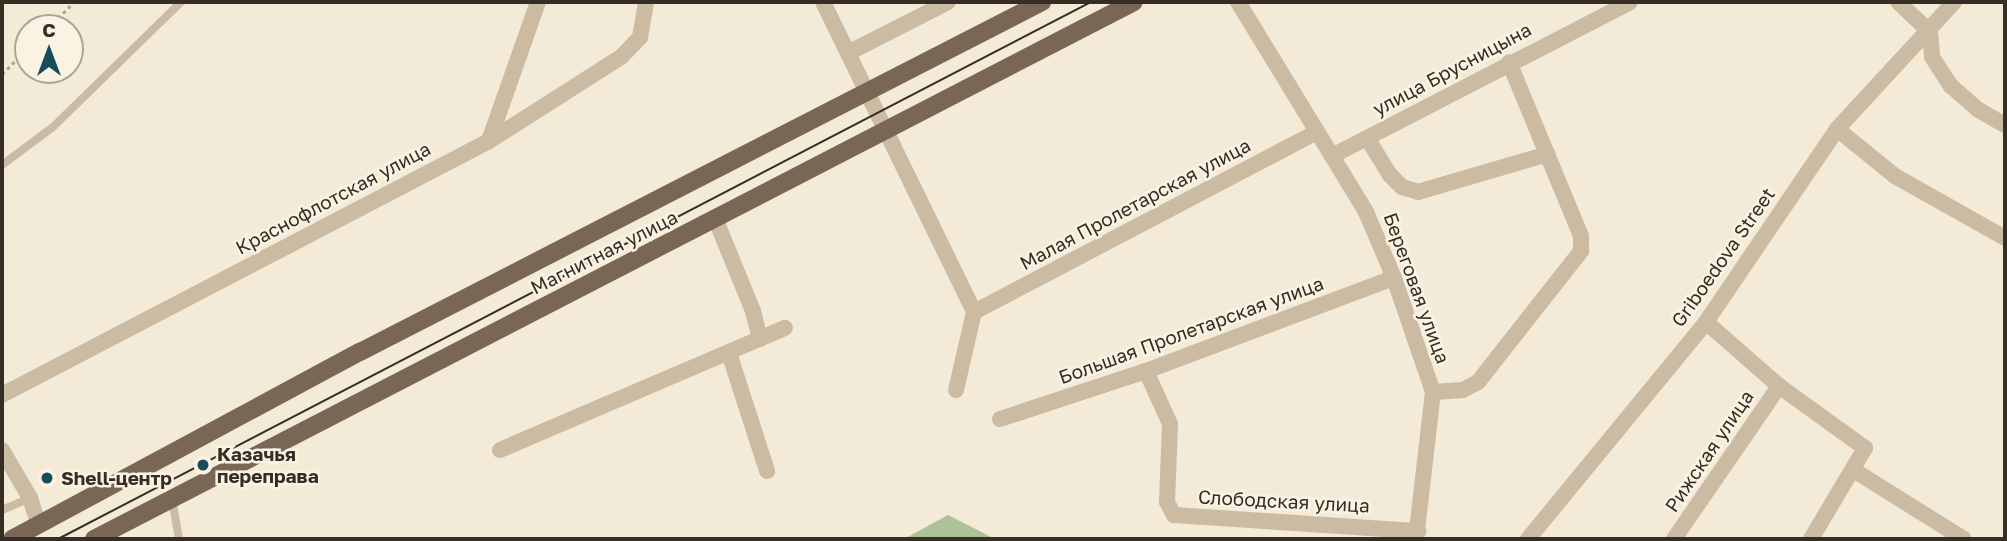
<!DOCTYPE html>
<html>
<head>
<meta charset="utf-8">
<style>
  body { margin:0 }
  #map { position:relative; width:2007px; height:541px; overflow:hidden; background:#f3ead7; font-family:"Golos Text",sans-serif }
  div>[style] { position:absolute }
  .green>* { inset:0; background:#adc297 }
  .path>* { height:2.5px; margin-top:-1.25px; transform-origin:0; background:repeating-linear-gradient(90deg,#b7a58d 0 3.5px,transparent 0 7px) }
  .service>* { height:8px; margin:-4px; padding:0 4px; transform-origin:4px; border-radius:4px; background:#cbbba3 }
  .minor>* { height:16px; margin:-8px; padding:0 8px; transform-origin:8px; border-radius:8px; background:#cbbba3 }
  .primary>* { height:18px; margin:-9px; padding:0 9px; transform-origin:9px; border-radius:9px; background:#796655 }
  .tram>* { height:2px; margin:-1px; padding:0 1px; transform-origin:1px; border-radius:1px; background:#362d25 }
  .dots>* { width:19px; height:19px; translate:-50% -50%; box-sizing:border-box; border:4px solid #faf3e4; border-radius:50% }
  span { translate:-50% -50%; white-space:nowrap; text-align:center; line-height:1.15; -webkit-text-stroke:5px #faf3e4; paint-order:stroke }
  .street-label { font-size:19px; color:#362d25 }
  .poi-label { font-size:19px; color:#362d25; font-weight:700 }
  .left { translate:0 -50%; text-align:left }
  .frame { position:absolute; inset:0; border:4px solid #362d25; pointer-events:none }
  .north { position:absolute; left:14px; top:14px; width:70px; height:70px; box-sizing:border-box; background:#faf3e4; border:2px solid #aca498; border-radius:50%; rotate:0deg; font-size:19px; font-weight:700; line-height:28px; text-align:center; color:#362d25 }
  .north::after { content:''; display:block; margin:auto; width:24px; height:32px; background:#184c5a; clip-path:polygon(50% 0,100% 100%,50% 72%,0 100%) }
</style>
</head>
<body>
<div id="map">
  <div class="green">
    <div style="clip-path:polygon(948px 515px,995px 539px,904px 539px)"></div>
  </div>
  <div class="path">
    <div style="left:48px;top:28px;width:37px;rotate:-45deg"></div>
    <div style="left:2px;top:74px;width:37px;rotate:-45deg"></div>
  </div>
  <div class="service">
    <div style="left:2px;top:165px;width:64px;rotate:-36.7deg"></div>
    <div style="left:53px;top:127px;width:179px;rotate:-44.3deg"></div>
    <div style="left:172px;top:499px;width:41px;rotate:80.1deg"></div>
    <div style="left:2px;top:510px;width:30px;rotate:-23deg"></div>
  </div>
  <div class="minor">
    <div style="left:823px;top:2px;width:345px;rotate:64deg"></div>
    <div style="left:974px;top:312px;width:80px;rotate:103deg"></div>
    <div style="left:1238px;top:2px;width:246px;rotate:58.6deg"></div>
    <div style="left:1366px;top:212px;width:72px;rotate:67deg"></div>
    <div style="left:1394px;top:278px;width:120px;rotate:71.1deg"></div>
    <div style="left:1433px;top:392px;width:148px;rotate:96.6deg"></div>
    <div style="left:1898px;top:2px;width:44px;rotate:43.2deg"></div>
    <div style="left:1930px;top:32px;width:25px;rotate:85deg"></div>
    <div style="left:1932px;top:57px;width:35px;rotate:57deg"></div>
    <div style="left:1951px;top:86px;width:35px;rotate:41deg"></div>
    <div style="left:1977px;top:109px;width:32px;rotate:30deg"></div>
    <div style="left:848px;top:53px;width:112px;rotate:-27deg"></div>
    <div style="left:1837px;top:129px;width:75px;rotate:39deg"></div>
    <div style="left:1895px;top:176px;width:126px;rotate:29.4deg"></div>
    <div style="left:1367px;top:138px;width:44px;rotate:58.1deg"></div>
    <div style="left:1390px;top:175px;width:17px;rotate:45deg"></div>
    <div style="left:1402px;top:187px;width:17px;rotate:17deg"></div>
    <div style="left:1418px;top:192px;width:135px;rotate:-16.3deg"></div>
    <div style="left:489px;top:141px;width:147px;rotate:-70.6deg"></div>
    <div style="left:1332px;top:156px;width:335px;rotate:-27.3deg"></div>
    <div style="left:715px;top:218px;width:100px;rotate:67.8deg"></div>
    <div style="left:753px;top:311px;width:29px;rotate:76deg"></div>
    <div style="left:974px;top:312px;width:385px;rotate:-27.7deg"></div>
    <div style="left:1706px;top:322px;width:97px;rotate:41.2deg"></div>
    <div style="left:1779px;top:386px;width:106px;rotate:35.8deg"></div>
    <div style="left:1865px;top:448px;width:106px;rotate:120.7deg"></div>
    <div style="left:729px;top:353px;width:124px;rotate:72.1deg"></div>
    <div style="left:1146px;top:371px;width:58px;rotate:65.6deg"></div>
    <div style="left:1170px;top:424px;width:78px;rotate:92.2deg"></div>
    <div style="left:1167px;top:502px;width:15px;rotate:62deg"></div>
    <div style="left:1174px;top:515px;width:245px;rotate:3.8deg"></div>
    <div style="left:1433px;top:392px;width:30px;rotate:-4deg"></div>
    <div style="left:1463px;top:390px;width:17px;rotate:-28deg"></div>
    <div style="left:1478px;top:382px;width:167px;rotate:-51.8deg"></div>
    <div style="left:1581px;top:251px;width:15px;rotate:-90deg"></div>
    <div style="left:1581px;top:236px;width:188px;rotate:-112.5deg"></div>
    <div style="left:2px;top:395px;width:549px;rotate:-27.54deg"></div>
    <div style="left:489px;top:141px;width:156px;rotate:-32.5deg"></div>
    <div style="left:621px;top:57px;width:28px;rotate:-46deg"></div>
    <div style="left:640px;top:37px;width:36px;rotate:-80deg"></div>
    <div style="left:1000px;top:419px;width:154px;rotate:-18.2deg"></div>
    <div style="left:1146px;top:371px;width:265px;rotate:-20.6deg"></div>
    <div style="left:2px;top:450px;width:56px;rotate:59.7deg"></div>
    <div style="left:30px;top:498px;width:28px;rotate:72deg"></div>
    <div style="left:500px;top:450px;width:310px;rotate:-23.2deg"></div>
    <div style="left:1855px;top:471px;width:128px;rotate:32deg"></div>
    <div style="left:1528px;top:539px;width:281px;rotate:-50.6deg"></div>
    <div style="left:1706px;top:322px;width:233px;rotate:-55.8deg"></div>
    <div style="left:1837px;top:129px;width:173px;rotate:-47.3deg"></div>
    <div style="left:1674px;top:539px;width:186px;rotate:-55.5deg"></div>
  </div>
  <div class="primary">
    <div style="left:12px;top:539px;width:395px;rotate:-28.3deg"></div>
    <div style="left:360px;top:352px;width:767px;rotate:-27.17deg"></div>
    <div style="left:94px;top:539px;width:1170px;rotate:-27.31deg"></div>
  </div>
  <div class="tram">
    <div style="left:58px;top:539px;width:1164px;rotate:-27.47deg"></div>
  </div>
  <div class="dots">
    <div style="left:203px;top:465px;background:#184c5a"></div>
    <div style="left:47px;top:478px;background:#184c5a"></div>
  </div>
  <div class="street-label">
    <span style="left:1452px;top:69px;rotate:-28deg">улица Брусницына</span>
    <span style="left:333px;top:198px;rotate:-28deg">Краснофлотская улица</span>
    <span style="left:1135px;top:204px;rotate:-28deg">Малая Пролетарская улица</span>
    <span style="left:604px;top:252px;rotate:-27deg">Магнитная улица</span>
    <span style="left:1723px;top:257px;rotate:-55deg">Griboedova Street</span>
    <span style="left:1417px;top:288px;rotate:70deg">Береговая улица</span>
    <span style="left:1191px;top:330px;rotate:-20deg">Большая Пролетарская улица</span>
    <span style="left:1709px;top:451px;rotate:-56deg">Рижская улица</span>
    <span style="left:1284px;top:501px;rotate:3deg">Слободская улица</span>
  </div>
  <div class="poi-label">
    <span class="left" style="left:217px;top:465px">Казачья<br>переправа</span>
    <span class="left" style="left:61px;top:478px">Shell-центр</span>
  </div>
  <div class="frame"></div>
  <div class="north">С</div>
</div>
</body>
</html>
